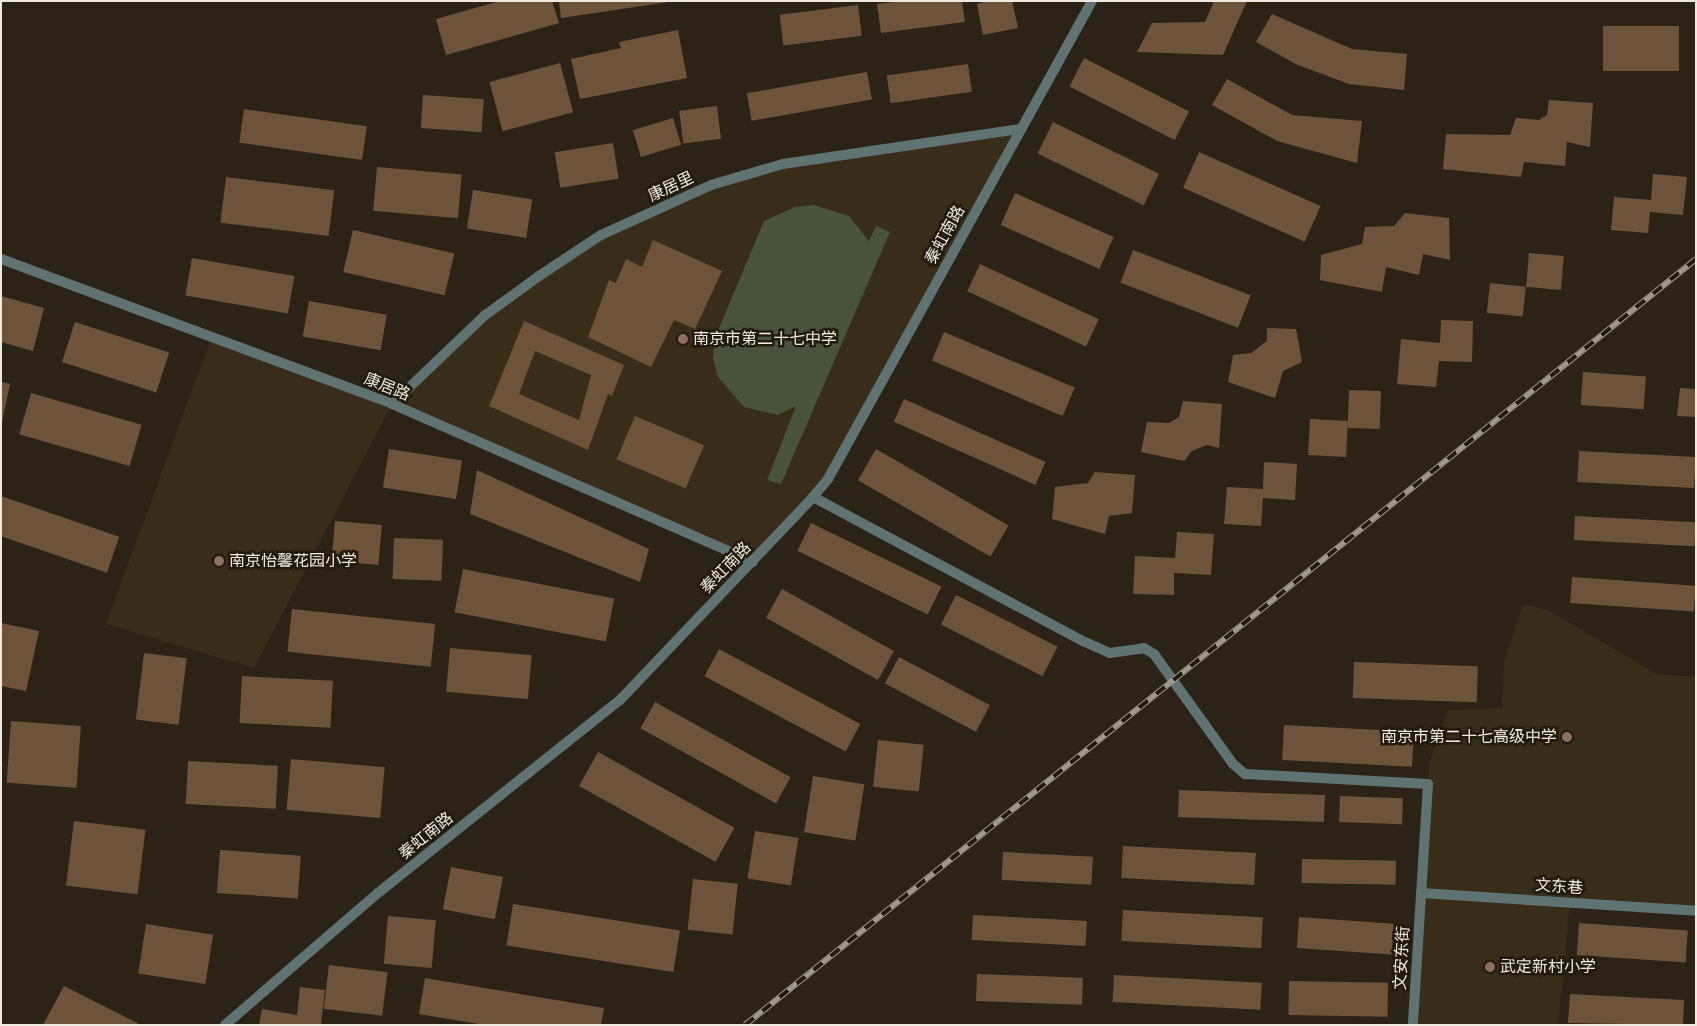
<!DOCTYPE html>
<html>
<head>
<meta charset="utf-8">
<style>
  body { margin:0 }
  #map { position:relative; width:1697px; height:1026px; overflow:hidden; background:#2b2416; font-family:"Zilla Slab","Noto Sans SC",serif }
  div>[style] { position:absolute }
  .built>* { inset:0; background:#372d18 }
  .green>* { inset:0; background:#48533d }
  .building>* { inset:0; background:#6d533a; transform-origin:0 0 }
  .street>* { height:10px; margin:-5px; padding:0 5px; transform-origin:5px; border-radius:5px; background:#5f7372 }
  .rail>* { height:5.5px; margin-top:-2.75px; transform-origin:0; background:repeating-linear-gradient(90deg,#221b0d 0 11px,#9f998e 0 22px); box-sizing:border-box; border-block:1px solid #9f998e }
  .dots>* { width:14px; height:14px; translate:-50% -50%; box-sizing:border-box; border:2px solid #221b0d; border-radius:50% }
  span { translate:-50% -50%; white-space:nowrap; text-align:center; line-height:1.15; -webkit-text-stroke:5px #221b0d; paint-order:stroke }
  .street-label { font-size:16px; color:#efeae1 }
  .poi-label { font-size:16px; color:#efeae1 }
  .left { translate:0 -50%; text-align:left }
  .right { translate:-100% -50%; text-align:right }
  .frame { position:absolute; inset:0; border:2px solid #efeae1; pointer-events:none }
</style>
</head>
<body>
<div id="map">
  <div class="built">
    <div style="clip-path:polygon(1021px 129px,828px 479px,753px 562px,392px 404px,254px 668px,106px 624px,212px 336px,392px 404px,484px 316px,603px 235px,711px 185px,783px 164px)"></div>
    <div style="clip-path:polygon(1523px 605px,1546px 609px,1657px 674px,1696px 677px,1696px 911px,1570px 902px,1558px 1025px,1413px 1025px,1429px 764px,1448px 710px,1502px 708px,1504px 663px)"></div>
  </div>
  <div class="green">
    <div style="clip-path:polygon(814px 205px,849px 216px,869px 241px,876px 226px,890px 232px,781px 484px,767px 480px,796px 406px,778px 415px,744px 407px,718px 377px,713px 358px,715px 338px,764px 221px,795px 207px)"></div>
  </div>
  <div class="building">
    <div style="clip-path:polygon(500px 1px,552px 1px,559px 23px,446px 55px,436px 19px)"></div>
    <div style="clip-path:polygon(559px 1px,669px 1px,669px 2px,561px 18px)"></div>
    <div style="clip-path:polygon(903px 1px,962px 1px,965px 22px,881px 33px,877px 4px)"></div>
    <div style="clip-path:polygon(988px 1px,1012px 1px,1018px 28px,983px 35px,977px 4px)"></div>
    <div style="clip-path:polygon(1214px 1px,1247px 1px,1223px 55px,1137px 52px,1152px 23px,1205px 22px)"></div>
    <div style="left:858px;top:5px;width:31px;height:79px;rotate:83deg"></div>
    <div style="clip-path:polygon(1272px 14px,1352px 49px,1407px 54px,1404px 90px,1349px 84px,1298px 65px,1256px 42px)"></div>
    <div style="left:1679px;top:26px;width:45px;height:76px;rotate:90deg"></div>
    <div style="clip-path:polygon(678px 30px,687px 78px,580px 99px,571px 59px,621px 48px,619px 42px)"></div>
    <div style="left:1084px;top:58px;width:118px;height:32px;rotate:27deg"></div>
    <div style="left:560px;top:63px;width:51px;height:73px;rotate:75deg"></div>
    <div style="left:968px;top:64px;width:28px;height:82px;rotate:82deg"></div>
    <div style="left:867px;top:72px;width:28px;height:122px;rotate:80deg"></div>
    <div style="clip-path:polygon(1227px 79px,1292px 115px,1362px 121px,1357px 163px,1277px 141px,1212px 105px)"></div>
    <div style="left:423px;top:95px;width:61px;height:33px;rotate:4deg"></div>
    <div style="clip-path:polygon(1549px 100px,1593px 103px,1590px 147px,1567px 142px,1565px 166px,1524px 162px,1521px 177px,1443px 169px,1446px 134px,1510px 135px,1516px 118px,1539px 120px,1547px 115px)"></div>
    <div style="left:717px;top:106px;width:33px;height:38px;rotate:83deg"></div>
    <div style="left:244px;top:109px;width:124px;height:34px;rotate:8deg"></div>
    <div style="left:673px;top:118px;width:28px;height:42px;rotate:73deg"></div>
    <div style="left:1053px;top:122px;width:118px;height:35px;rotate:26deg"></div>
    <div style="left:613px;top:143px;width:36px;height:59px;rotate:81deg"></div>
    <div style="left:1199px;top:152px;width:133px;height:39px;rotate:24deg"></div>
    <div style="left:377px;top:167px;width:85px;height:44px;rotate:5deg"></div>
    <div style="clip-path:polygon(1653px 174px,1687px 177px,1683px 215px,1650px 212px,1648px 233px,1611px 230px,1614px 197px,1651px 200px)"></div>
    <div style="left:226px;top:177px;width:109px;height:46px;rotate:7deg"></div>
    <div style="left:473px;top:190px;width:60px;height:39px;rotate:9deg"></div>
    <div style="left:1015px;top:193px;width:108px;height:35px;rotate:24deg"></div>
    <div style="clip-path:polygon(1405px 213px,1449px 218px,1450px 260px,1423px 254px,1419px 275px,1386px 267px,1382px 292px,1320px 280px,1321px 255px,1362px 244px,1365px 227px,1394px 226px)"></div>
    <div style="left:353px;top:230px;width:104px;height:43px;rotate:13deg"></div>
    <div style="clip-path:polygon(653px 240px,722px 271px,695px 329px,674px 320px,651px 367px,588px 337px,609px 280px,616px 283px,626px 259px,642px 267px)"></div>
    <div style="left:1133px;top:250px;width:126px;height:35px;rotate:21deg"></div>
    <div style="left:1529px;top:253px;width:35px;height:34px;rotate:5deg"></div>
    <div style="left:192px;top:258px;width:104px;height:38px;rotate:10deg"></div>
    <div style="left:980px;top:264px;width:131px;height:30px;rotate:25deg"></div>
    <div style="left:1490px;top:283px;width:36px;height:30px;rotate:6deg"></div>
    <div style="clip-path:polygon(1px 296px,44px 308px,33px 351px,1px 342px)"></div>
    <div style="left:309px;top:301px;width:79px;height:36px;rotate:10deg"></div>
    <div style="clip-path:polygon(1441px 320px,1473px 321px,1472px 362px,1439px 361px,1436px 387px,1397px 384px,1401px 339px,1440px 343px)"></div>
    <div style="clip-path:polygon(evenodd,524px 321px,624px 365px,612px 396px,608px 394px,588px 450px,489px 406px,524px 321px,535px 351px,591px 375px,579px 420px,519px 394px,535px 351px)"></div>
    <div style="left:75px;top:322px;width:99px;height:42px;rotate:18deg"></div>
    <div style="clip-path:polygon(1267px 328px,1296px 329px,1302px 362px,1283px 371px,1275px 398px,1228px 382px,1233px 355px,1251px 353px,1267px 341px)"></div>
    <div style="left:944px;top:332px;width:142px;height:31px;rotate:23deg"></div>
    <div style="left:1583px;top:372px;width:63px;height:33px;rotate:4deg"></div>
    <div style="clip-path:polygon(1px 382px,10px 384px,2px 422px,1px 422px)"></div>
    <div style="clip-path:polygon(1680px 388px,1696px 389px,1696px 417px,1677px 416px)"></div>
    <div style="left:1349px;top:390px;width:32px;height:38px;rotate:2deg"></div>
    <div style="left:31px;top:393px;width:115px;height:43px;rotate:16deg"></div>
    <div style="left:904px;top:399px;width:155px;height:25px;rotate:24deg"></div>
    <div style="clip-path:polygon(1183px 401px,1222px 404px,1219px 448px,1207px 445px,1192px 451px,1184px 461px,1141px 452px,1147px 422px,1169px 423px,1179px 417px)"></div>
    <div style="left:635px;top:416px;width:75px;height:47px;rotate:23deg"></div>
    <div style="left:1310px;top:419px;width:38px;height:36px;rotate:3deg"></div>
    <div style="left:389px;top:449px;width:74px;height:39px;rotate:9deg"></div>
    <div style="left:876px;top:449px;width:153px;height:36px;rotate:30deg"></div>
    <div style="left:1579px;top:451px;width:117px;height:31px;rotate:3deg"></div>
    <div style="clip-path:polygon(1264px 462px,1297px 464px,1295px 500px,1263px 498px,1261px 526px,1224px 524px,1227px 487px,1263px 489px)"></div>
    <div style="clip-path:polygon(477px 470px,649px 549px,640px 582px,470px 514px)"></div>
    <div style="clip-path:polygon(1095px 472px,1135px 475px,1132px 513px,1109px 516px,1105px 534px,1052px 519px,1055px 487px,1088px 483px)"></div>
    <div style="left:1px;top:496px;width:125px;height:38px;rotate:19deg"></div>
    <div style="left:1575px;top:516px;width:121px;height:24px;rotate:3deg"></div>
    <div style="left:335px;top:521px;width:47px;height:40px;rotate:5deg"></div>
    <div style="left:811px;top:523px;width:145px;height:31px;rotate:26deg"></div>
    <div style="clip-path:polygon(1177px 532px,1214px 534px,1211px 575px,1174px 573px,1174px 595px,1133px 594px,1135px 556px,1175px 558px)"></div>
    <div style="left:394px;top:538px;width:49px;height:41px;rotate:2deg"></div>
    <div style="left:463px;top:569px;width:154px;height:44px;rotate:11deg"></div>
    <div style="left:1572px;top:577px;width:124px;height:26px;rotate:4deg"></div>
    <div style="left:782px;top:589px;width:128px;height:33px;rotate:29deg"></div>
    <div style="left:956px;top:595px;width:114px;height:33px;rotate:27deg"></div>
    <div style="left:292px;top:609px;width:144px;height:43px;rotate:6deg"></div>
    <div style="clip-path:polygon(1px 623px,39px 631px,26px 691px,1px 686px)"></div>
    <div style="left:450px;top:648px;width:82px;height:44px;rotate:5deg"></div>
    <div style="left:719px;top:649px;width:160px;height:31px;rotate:28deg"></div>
    <div style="left:144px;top:653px;width:43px;height:67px;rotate:7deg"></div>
    <div style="left:899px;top:657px;width:103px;height:30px;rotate:28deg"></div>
    <div style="left:1354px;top:662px;width:124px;height:36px;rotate:2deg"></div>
    <div style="left:242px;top:676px;width:91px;height:47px;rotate:3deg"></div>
    <div style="left:655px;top:702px;width:155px;height:30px;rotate:29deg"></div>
    <div style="left:11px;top:721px;width:70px;height:62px;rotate:4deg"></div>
    <div style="left:1284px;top:725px;width:130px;height:35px;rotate:3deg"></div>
    <div style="left:878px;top:740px;width:46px;height:47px;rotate:6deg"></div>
    <div style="left:598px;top:752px;width:156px;height:39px;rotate:29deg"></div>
    <div style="left:291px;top:759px;width:94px;height:51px;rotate:5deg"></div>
    <div style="left:188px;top:761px;width:90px;height:43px;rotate:3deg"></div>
    <div style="left:813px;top:776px;width:52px;height:57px;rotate:9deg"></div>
    <div style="left:1179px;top:790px;width:146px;height:27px;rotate:2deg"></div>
    <div style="left:1340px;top:796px;width:63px;height:26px;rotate:2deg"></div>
    <div style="left:74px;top:821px;width:72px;height:65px;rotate:7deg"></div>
    <div style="left:755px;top:831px;width:44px;height:48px;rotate:9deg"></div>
    <div style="left:1123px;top:846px;width:133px;height:32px;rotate:3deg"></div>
    <div style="left:220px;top:850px;width:81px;height:43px;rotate:4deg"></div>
    <div style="left:1003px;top:852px;width:90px;height:28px;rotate:3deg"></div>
    <div style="left:1302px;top:859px;width:94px;height:24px;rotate:1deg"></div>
    <div style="left:451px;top:867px;width:53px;height:43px;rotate:11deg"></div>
    <div style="left:693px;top:879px;width:45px;height:51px;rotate:6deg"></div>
    <div style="left:513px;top:904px;width:169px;height:42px;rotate:9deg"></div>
    <div style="left:1123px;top:910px;width:140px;height:31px;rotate:3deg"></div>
    <div style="left:973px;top:915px;width:114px;height:25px;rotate:3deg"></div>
    <div style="left:388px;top:916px;width:48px;height:48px;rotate:5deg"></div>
    <div style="left:1299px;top:917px;width:95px;height:31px;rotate:4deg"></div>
    <div style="left:1579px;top:923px;width:109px;height:32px;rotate:4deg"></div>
    <div style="left:146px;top:924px;width:68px;height:50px;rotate:9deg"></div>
    <div style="left:329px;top:965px;width:59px;height:44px;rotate:7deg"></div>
    <div style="left:977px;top:974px;width:106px;height:27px;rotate:2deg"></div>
    <div style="left:1114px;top:975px;width:148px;height:27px;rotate:3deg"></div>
    <div style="clip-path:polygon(425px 978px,604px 1008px,601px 1025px,485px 1025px,419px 1014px)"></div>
    <div style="left:1289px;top:981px;width:99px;height:34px;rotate:1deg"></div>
    <div style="clip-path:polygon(64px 986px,141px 1025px,43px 1025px)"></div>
    <div style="clip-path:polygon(300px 987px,325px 990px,321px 1024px,259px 1025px,262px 1009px,297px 1015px)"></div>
    <div style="clip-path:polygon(1570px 994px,1684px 1000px,1683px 1025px,1568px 1023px)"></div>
  </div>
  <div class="street">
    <div style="left:1px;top:259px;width:417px;rotate:20.3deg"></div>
    <div style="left:392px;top:404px;width:394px;rotate:23.6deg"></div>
    <div style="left:392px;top:404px;width:127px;rotate:-43.7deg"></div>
    <div style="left:484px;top:316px;width:68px;rotate:-36deg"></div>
    <div style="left:539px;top:276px;width:74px;rotate:-33.5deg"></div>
    <div style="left:601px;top:235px;width:121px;rotate:-24.4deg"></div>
    <div style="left:711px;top:185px;width:75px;rotate:-16.3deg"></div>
    <div style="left:783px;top:164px;width:241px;rotate:-8.4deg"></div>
    <div style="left:813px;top:497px;width:308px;rotate:28.1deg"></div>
    <div style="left:1085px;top:642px;width:27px;rotate:24deg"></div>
    <div style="left:1110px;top:653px;width:34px;rotate:-8deg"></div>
    <div style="left:1144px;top:648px;width:12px;rotate:31deg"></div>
    <div style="left:1154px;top:654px;width:135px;rotate:54.3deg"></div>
    <div style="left:1233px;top:764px;width:16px;rotate:40deg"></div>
    <div style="left:1245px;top:774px;width:183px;rotate:3.1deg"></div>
    <div style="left:1428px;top:784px;width:241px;rotate:93.6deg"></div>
    <div style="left:1421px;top:893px;width:276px;rotate:3.7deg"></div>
    <div style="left:225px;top:1025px;width:202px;rotate:-40.8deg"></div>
    <div style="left:378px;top:893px;width:310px;rotate:-38.6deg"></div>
    <div style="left:620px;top:700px;width:280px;rotate:-46.4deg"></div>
    <div style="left:813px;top:497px;width:23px;rotate:-50deg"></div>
    <div style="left:828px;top:479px;width:546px;rotate:-61.09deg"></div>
  </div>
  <div class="rail">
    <div style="left:745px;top:1025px;width:1221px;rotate:-38.85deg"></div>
  </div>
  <div class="dots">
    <div style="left:683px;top:339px;background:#8d6e63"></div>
    <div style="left:219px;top:561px;background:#8d6e63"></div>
    <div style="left:1567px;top:737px;background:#8d6e63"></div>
    <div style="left:1490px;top:967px;background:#8d6e63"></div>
  </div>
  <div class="street-label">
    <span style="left:671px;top:187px;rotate:-25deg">康居里</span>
    <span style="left:945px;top:235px;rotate:-61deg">秦虹南路</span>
    <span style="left:387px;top:387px;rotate:22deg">康居路</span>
    <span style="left:726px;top:568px;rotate:-46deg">秦虹南路</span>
    <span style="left:426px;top:836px;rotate:-39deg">秦虹南路</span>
    <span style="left:1559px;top:887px;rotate:4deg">文东巷</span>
    <span style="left:1402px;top:958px;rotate:-87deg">文安东街</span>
  </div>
  <div class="poi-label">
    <span class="left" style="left:693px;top:339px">南京市第二十七中学</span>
    <span class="left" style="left:229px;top:561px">南京怡馨花园小学</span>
    <span class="right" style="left:1557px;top:737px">南京市第二十七高级中学</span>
    <span class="left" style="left:1500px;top:967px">武定新村小学</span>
  </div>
  <div class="frame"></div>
</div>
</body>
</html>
